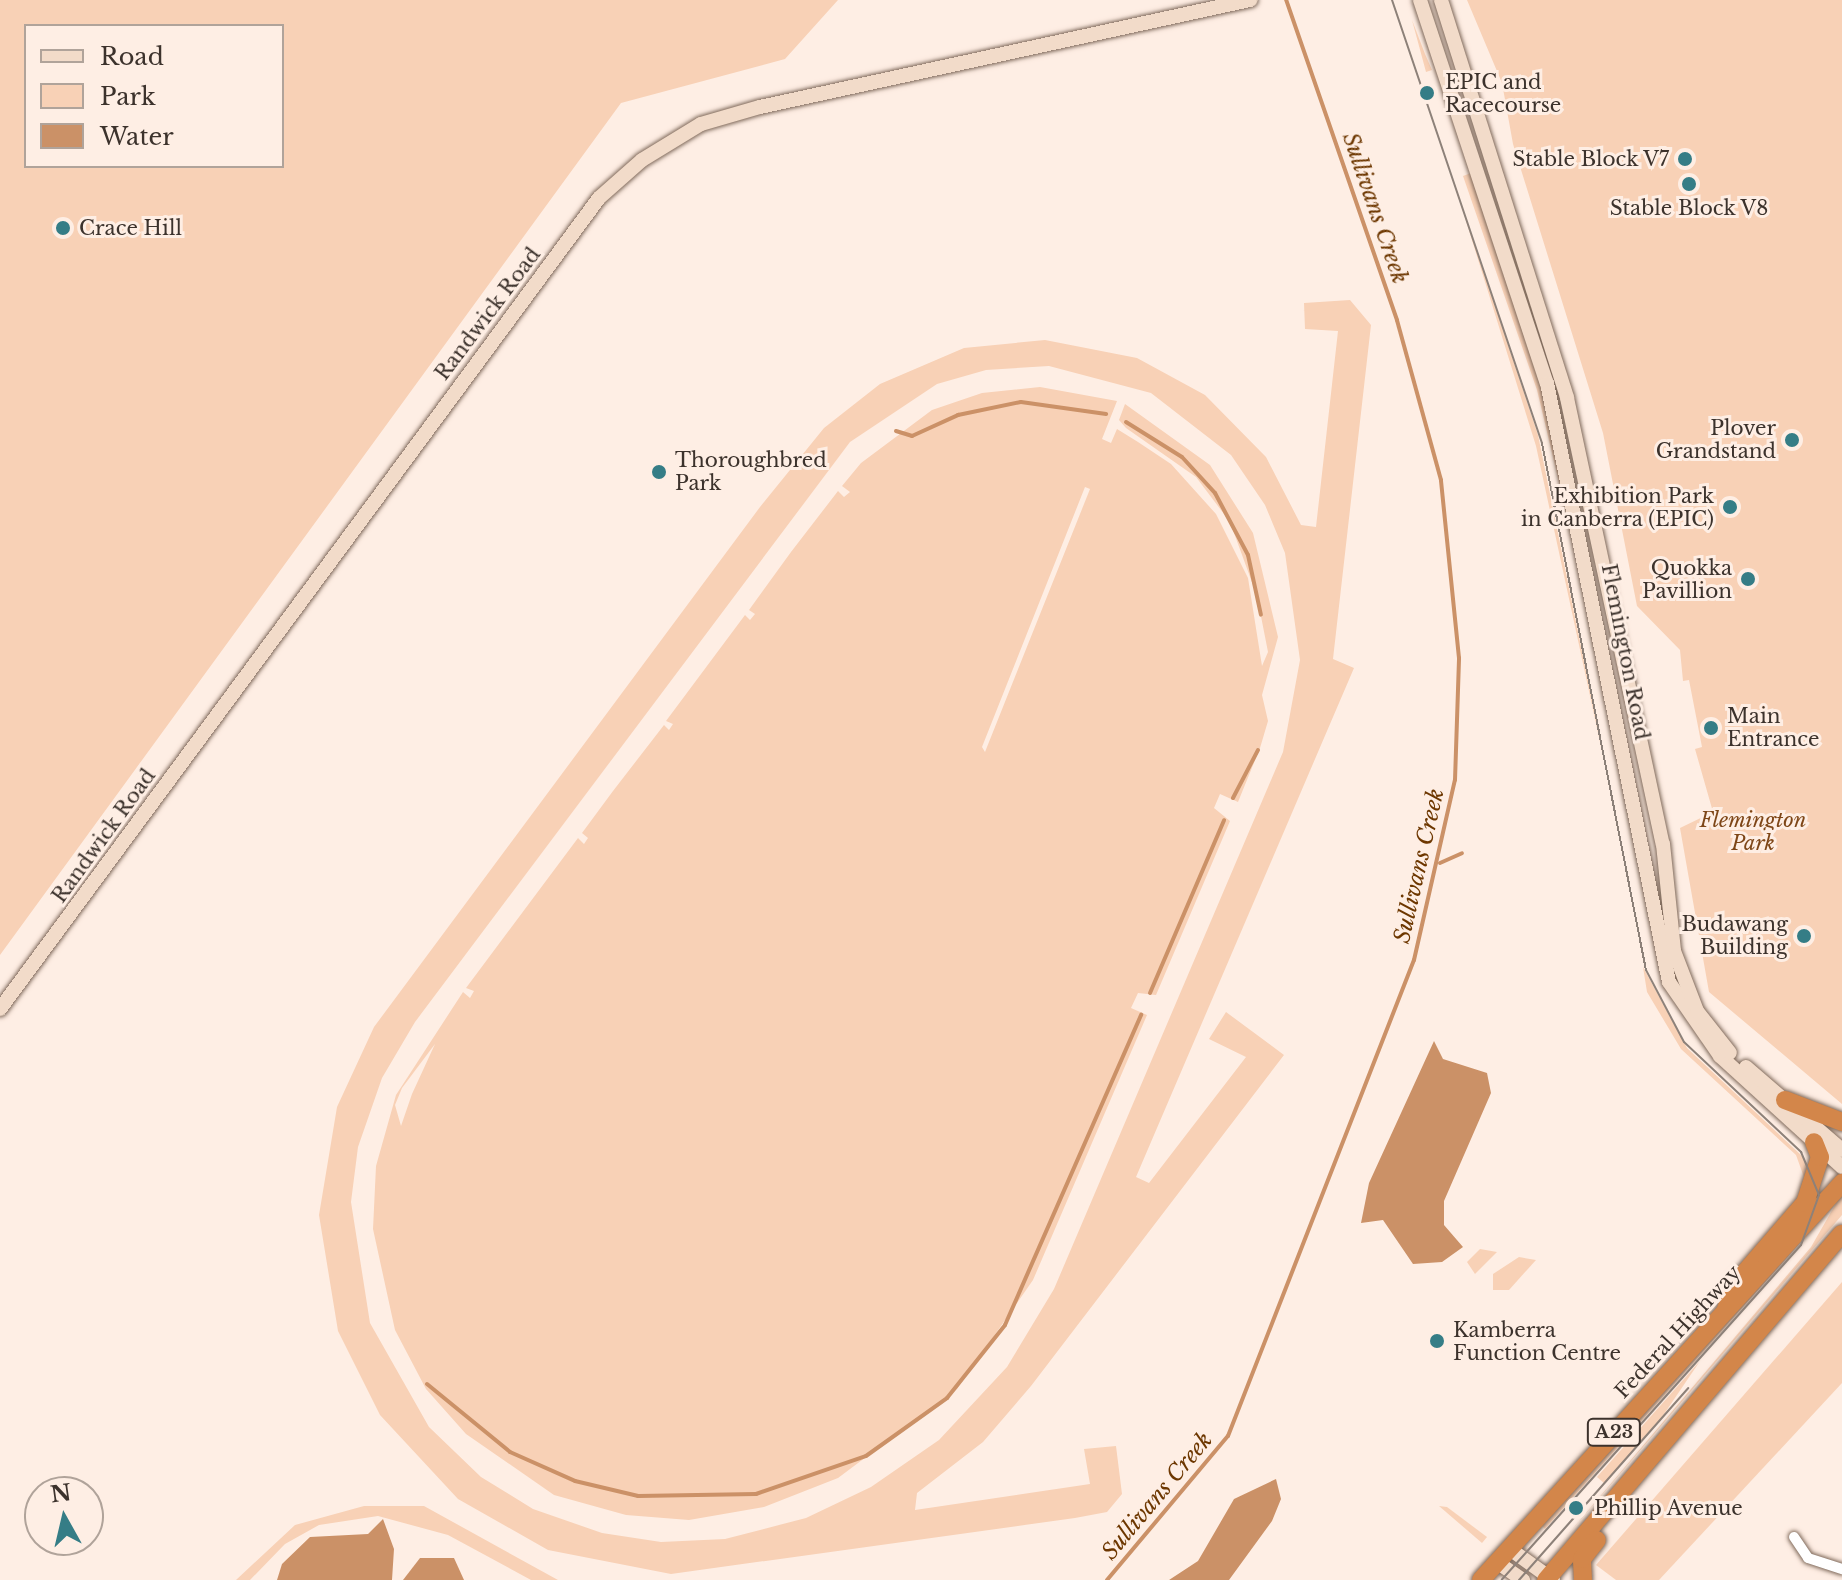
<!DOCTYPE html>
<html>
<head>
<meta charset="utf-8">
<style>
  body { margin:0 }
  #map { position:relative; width:1842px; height:1580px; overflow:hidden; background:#feeee4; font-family:"Libre Baskerville",serif }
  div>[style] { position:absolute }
  .green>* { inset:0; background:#f8d1b6 }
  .water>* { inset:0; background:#cb9167 }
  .stream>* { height:4px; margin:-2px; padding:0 2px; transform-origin:2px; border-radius:2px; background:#cb9167 }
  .roads { filter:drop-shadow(0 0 2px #806a5b) drop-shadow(0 0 2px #806a5b) }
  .street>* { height:10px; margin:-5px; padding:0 5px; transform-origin:5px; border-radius:5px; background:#fff }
  .secondary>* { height:14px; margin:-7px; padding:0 7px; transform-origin:7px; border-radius:7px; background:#f2dbc9 }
  .highway>* { height:18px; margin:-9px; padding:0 9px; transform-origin:9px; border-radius:9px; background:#d3864a }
  .tram>* { height:2px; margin:-1px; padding:0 1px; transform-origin:1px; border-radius:1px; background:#8d8179 }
  .dots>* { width:22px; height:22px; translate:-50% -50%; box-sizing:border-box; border:4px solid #feeee4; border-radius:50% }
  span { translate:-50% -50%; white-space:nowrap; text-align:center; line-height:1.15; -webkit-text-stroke:6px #feeee4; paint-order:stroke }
  .shield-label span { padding:2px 6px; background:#feeee4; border:2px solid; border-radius:6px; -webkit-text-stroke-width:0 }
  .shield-label { font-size:18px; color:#3c322c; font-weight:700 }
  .poi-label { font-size:20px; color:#3c322c }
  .left { translate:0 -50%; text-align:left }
  .right { translate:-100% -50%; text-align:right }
  .street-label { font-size:20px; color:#3c322c }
  .park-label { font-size:20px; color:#7e4617; font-style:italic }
  .water-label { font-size:22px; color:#6d3700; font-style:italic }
  .legend { position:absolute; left:24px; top:24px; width:260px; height:144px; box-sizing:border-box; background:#feeee4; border:2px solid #b0a39a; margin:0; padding:10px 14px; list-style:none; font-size:24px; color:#3c322c }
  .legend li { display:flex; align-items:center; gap:16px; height:40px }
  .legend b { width:40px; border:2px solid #b0a39a }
  .north { position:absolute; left:24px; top:1476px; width:80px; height:80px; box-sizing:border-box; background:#feeee4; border:2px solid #b0a39a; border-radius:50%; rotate:352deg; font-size:22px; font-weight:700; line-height:32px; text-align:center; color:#3c322c }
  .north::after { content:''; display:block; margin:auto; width:28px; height:36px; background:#357d86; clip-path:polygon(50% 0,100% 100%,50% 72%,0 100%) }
</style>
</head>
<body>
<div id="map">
  <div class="green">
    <div style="clip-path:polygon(evenodd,0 0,838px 0,785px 59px,621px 103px,0 955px,0 0,26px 26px,282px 26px,282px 166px,26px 166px,26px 26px)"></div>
    <div style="clip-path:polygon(1467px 0,1842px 0,1842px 1104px,1709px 992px,1680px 828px,1713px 812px,1695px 749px,1702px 747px,1689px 680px,1683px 681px,1680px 650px,1637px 606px,1603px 433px,1513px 144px,1502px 83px)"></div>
    <div style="clip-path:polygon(1412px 20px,1425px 54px,1432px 70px,1426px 72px)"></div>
    <div style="clip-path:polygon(1471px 173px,1544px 397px,1588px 603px,1537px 390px,1463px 176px)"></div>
    <div style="clip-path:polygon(1453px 179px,1538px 435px,1608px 779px,1536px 446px)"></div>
    <div style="clip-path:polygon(evenodd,1350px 300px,1371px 325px,1333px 659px,1354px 668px,1136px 1177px,1149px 1183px,1246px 1057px,1209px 1039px,1226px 1012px,1284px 1055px,1031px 1386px,983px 1442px,917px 1493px,915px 1510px,1090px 1484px,1084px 1449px,1116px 1446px,1122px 1494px,1107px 1512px,1075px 1518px,671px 1574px,548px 1550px,458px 1499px,380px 1415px,338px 1331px,319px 1215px,337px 1107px,374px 1027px,760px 507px,824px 428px,880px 384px,964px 348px,1045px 340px,1137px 358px,1205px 395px,1266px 457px,1301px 525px,1316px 527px,1338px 331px,1305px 329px,1304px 303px,1350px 300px,1049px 366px,1151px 393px,1231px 455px,1265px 505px,1285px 553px,1300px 660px,1283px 752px,1054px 1289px,1007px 1367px,939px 1440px,871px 1487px,806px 1518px,725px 1539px,661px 1542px,602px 1533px,533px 1509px,481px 1477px,429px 1427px,370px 1323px,351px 1202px,358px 1147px,382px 1078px,415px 1022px,850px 442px,937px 384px,986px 370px,1049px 366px)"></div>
    <div style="clip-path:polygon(evenodd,1040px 387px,1117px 401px,1102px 439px,1111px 443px,1117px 429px,1138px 442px,1171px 464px,1216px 514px,1248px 578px,1262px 666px,1268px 652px,1257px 596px,1230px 522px,1196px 477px,1126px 428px,1119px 420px,1125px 404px,1210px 465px,1253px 533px,1278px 637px,1262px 695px,1268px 721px,1260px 748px,1238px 802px,1220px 794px,1214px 808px,1230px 821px,1156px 995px,1138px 993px,1131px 1008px,1147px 1015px,1033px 1280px,957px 1389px,838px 1478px,764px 1507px,689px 1520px,626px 1515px,554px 1495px,466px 1434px,426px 1389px,395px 1330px,373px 1229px,376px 1166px,396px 1095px,463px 992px,470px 998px,474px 991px,466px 988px,578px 838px,584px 844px,588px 838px,582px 833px,613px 791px,664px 725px,669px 730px,673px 724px,666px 721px,745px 615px,750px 620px,755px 614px,749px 610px,791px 552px,838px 491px,844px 497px,850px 492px,842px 486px,861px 463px,932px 410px,982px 393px,1040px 387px,1085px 487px,1090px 489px,985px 752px,982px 747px,1085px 487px,1040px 387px,435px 1044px,412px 1094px,401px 1126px,395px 1105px,402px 1088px,435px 1044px)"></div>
    <div style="clip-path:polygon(1643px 967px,1687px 1048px,1802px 1156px,1810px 1168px,1805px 1180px,1796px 1155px,1681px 1049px,1647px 992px)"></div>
    <div style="clip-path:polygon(1842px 1193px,1842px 1215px,1559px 1545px,1811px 1247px)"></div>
    <div style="clip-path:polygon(1480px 1249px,1497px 1252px,1475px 1274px,1467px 1262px)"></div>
    <div style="clip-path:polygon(1794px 1250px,1545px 1529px,1541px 1525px,1624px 1430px)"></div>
    <div style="clip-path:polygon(1519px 1257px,1536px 1260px,1509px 1290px,1493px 1290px,1493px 1274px)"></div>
    <div style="clip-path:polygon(1842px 1282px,1842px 1383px,1659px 1580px,1616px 1580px,1596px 1565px)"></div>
    <div style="clip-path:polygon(1700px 1361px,1658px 1423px,1604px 1483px,1597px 1477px)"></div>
    <div style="clip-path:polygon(364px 1506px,424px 1506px,558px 1580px,531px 1580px,448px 1535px,378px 1516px,319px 1525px,285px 1544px,250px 1580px,236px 1580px,295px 1525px)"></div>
    <div style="clip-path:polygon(1439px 1506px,1447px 1507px,1487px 1537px,1482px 1543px)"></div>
  </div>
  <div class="water">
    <div style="clip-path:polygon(1434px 1041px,1443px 1059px,1487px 1073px,1491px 1093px,1444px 1201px,1444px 1225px,1463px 1247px,1442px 1262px,1413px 1264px,1383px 1220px,1361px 1223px,1369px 1183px)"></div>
    <div style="clip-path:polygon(1276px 1479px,1281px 1499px,1272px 1521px,1229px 1580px,1169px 1580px,1198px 1561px,1234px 1499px)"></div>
    <div style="clip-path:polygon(383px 1519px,394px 1549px,392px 1580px,277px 1580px,282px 1564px,310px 1537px,368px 1534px)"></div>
    <div style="clip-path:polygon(420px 1558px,454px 1558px,464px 1580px,403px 1580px)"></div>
  </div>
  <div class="stream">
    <div style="left:1126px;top:422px;width:66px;rotate:32deg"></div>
    <div style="left:1182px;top:457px;width:49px;rotate:47.5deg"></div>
    <div style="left:1215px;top:493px;width:70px;rotate:62deg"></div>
    <div style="left:1248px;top:555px;width:61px;rotate:77.8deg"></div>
    <div style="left:896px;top:431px;width:17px;rotate:17deg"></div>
    <div style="left:912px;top:436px;width:51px;rotate:-24.5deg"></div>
    <div style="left:958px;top:415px;width:64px;rotate:-11.7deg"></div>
    <div style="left:1021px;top:402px;width:86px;rotate:8deg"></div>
    <div style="left:1233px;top:798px;width:54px;rotate:-62.5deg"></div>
    <div style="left:1440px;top:863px;width:24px;rotate:-24deg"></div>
    <div style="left:1150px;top:993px;width:188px;rotate:-66.8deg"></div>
    <div style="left:427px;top:1384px;width:107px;rotate:39.3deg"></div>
    <div style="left:510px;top:1452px;width:71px;rotate:24deg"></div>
    <div style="left:575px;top:1481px;width:65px;rotate:13.4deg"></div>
    <div style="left:638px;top:1496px;width:118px;rotate:-1deg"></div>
    <div style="left:756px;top:1494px;width:116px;rotate:-19.1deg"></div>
    <div style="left:866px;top:1456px;width:100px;rotate:-35.6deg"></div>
    <div style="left:947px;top:1398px;width:93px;rotate:-51.5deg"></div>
    <div style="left:1005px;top:1325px;width:339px;rotate:-66.3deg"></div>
    <div style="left:1107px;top:1580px;width:188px;rotate:-50deg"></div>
    <div style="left:1228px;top:1436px;width:511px;rotate:-68.66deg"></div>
    <div style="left:1414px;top:960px;width:185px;rotate:-77.2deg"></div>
    <div style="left:1455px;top:780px;width:122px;rotate:-88.1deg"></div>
    <div style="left:1459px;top:658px;width:179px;rotate:-95.8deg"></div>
    <div style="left:1441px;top:480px;width:166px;rotate:-105.4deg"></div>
    <div style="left:1397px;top:320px;width:339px;rotate:-109.1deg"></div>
  </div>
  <div class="roads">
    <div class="street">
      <div style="left:1794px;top:1537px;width:25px;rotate:56deg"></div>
      <div style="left:1808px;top:1558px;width:36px;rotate:18deg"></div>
    </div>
    <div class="secondary">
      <div style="left:1420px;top:0;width:404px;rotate:71.7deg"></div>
      <div style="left:1547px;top:383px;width:611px;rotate:78.49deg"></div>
      <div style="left:1669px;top:982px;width:90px;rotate:55.4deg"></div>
      <div style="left:1720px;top:1056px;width:165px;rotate:42.3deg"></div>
      <div style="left:1441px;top:0;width:417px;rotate:72.4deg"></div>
      <div style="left:1567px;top:398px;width:456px;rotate:77.9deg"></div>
      <div style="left:1663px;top:844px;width:108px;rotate:84.1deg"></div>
      <div style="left:1674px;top:951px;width:64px;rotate:69deg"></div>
      <div style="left:1697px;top:1011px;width:53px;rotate:51.8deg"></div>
      <div style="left:0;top:1009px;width:1008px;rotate:-53.55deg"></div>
      <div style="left:599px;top:198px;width:57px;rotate:-41.5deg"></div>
      <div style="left:642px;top:160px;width:69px;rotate:-31.4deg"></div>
      <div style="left:701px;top:124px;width:61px;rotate:-16.1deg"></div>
      <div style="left:760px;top:107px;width:502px;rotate:-12.32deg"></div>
      <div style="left:1746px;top:1067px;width:127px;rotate:40.8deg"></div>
      <div style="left:1510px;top:1549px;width:53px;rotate:35.8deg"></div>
      <div style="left:1497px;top:1562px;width:32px;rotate:35deg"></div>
    </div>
    <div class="highway">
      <div style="left:1785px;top:1100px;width:61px;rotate:21.1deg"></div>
      <div style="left:1726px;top:1309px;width:27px;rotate:-70deg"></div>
      <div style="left:1735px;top:1284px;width:107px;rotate:-49.2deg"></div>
      <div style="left:1805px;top:1203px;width:48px;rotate:-71.9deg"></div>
      <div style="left:1820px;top:1157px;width:16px;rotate:-112deg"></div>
      <div style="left:1481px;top:1580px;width:537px;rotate:-47.72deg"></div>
      <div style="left:1546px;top:1580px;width:455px;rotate:-49.5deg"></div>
      <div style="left:1583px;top:1580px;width:21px;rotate:-93deg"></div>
      <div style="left:1582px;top:1559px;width:24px;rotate:-52deg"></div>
    </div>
  </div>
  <div class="tram">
    <div style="left:1392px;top:0;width:468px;rotate:71.3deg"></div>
    <div style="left:1542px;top:443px;width:537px;rotate:78.84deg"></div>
    <div style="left:1646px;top:970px;width:81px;rotate:62.2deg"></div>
    <div style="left:1684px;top:1042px;width:161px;rotate:43.2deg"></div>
    <div style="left:1801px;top:1152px;width:47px;rotate:67.3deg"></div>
    <div style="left:1819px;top:1195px;width:53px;rotate:109.8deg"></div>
    <div style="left:1801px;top:1245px;width:449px;rotate:131.8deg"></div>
    <div style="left:1519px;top:1580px;width:256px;rotate:-48.6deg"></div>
  </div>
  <div class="dots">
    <div style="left:1427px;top:93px;background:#357d86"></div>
    <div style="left:1685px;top:159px;background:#357d86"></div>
    <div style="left:1689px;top:184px;background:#357d86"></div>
    <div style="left:63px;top:228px;background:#357d86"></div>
    <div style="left:1792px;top:440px;background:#357d86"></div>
    <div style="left:659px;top:472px;background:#357d86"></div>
    <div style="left:1730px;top:507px;background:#357d86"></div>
    <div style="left:1748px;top:579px;background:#357d86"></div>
    <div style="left:1711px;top:728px;background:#357d86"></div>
    <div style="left:1804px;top:936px;background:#357d86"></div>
    <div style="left:1437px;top:1341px;background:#357d86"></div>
    <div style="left:1576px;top:1508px;background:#357d86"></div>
  </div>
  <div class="shield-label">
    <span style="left:1614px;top:1432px">A23</span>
  </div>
  <div class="poi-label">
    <span class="left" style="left:1445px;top:94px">EPIC and<br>Racecourse</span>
    <span class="right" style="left:1669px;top:159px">Stable Block V7</span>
    <span style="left:1689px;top:208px">Stable Block V8</span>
    <span class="left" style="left:79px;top:228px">Crace Hill</span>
    <span class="right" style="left:1776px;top:440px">Plover<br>Grandstand</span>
    <span class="left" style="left:675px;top:472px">Thoroughbred<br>Park</span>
    <span class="right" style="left:1714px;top:508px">Exhibition Park<br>in Canberra (EPIC)</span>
    <span class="right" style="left:1732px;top:580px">Quokka<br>Pavillion</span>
    <span class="left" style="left:1727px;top:728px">Main<br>Entrance</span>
    <span class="right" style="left:1788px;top:936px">Budawang<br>Building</span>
    <span class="left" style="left:1453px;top:1342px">Kamberra<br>Function Centre</span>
    <span class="left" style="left:1594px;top:1508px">Phillip Avenue</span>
  </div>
  <div class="street-label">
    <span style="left:488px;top:314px;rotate:-53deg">Randwick Road</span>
    <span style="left:1625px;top:652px;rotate:79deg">Flemington Road</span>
    <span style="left:104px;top:836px;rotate:-54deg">Randwick Road</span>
    <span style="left:1678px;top:1332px;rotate:-47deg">Federal Highway</span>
  </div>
  <div class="park-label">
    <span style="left:1753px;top:832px">Flemington<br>Park</span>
  </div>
  <div class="water-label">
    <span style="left:1375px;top:208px;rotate:71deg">Sullivans Creek</span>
    <span style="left:1419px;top:866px;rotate:-77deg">Sullivans Creek</span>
    <span style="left:1157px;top:1496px;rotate:-50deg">Sullivans Creek</span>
  </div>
  <ul class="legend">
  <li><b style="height:10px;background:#f2dbc9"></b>Road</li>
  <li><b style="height:22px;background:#f8d1b6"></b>Park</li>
  <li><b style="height:22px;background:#cb9167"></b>Water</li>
  </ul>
  <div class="north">N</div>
</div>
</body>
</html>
